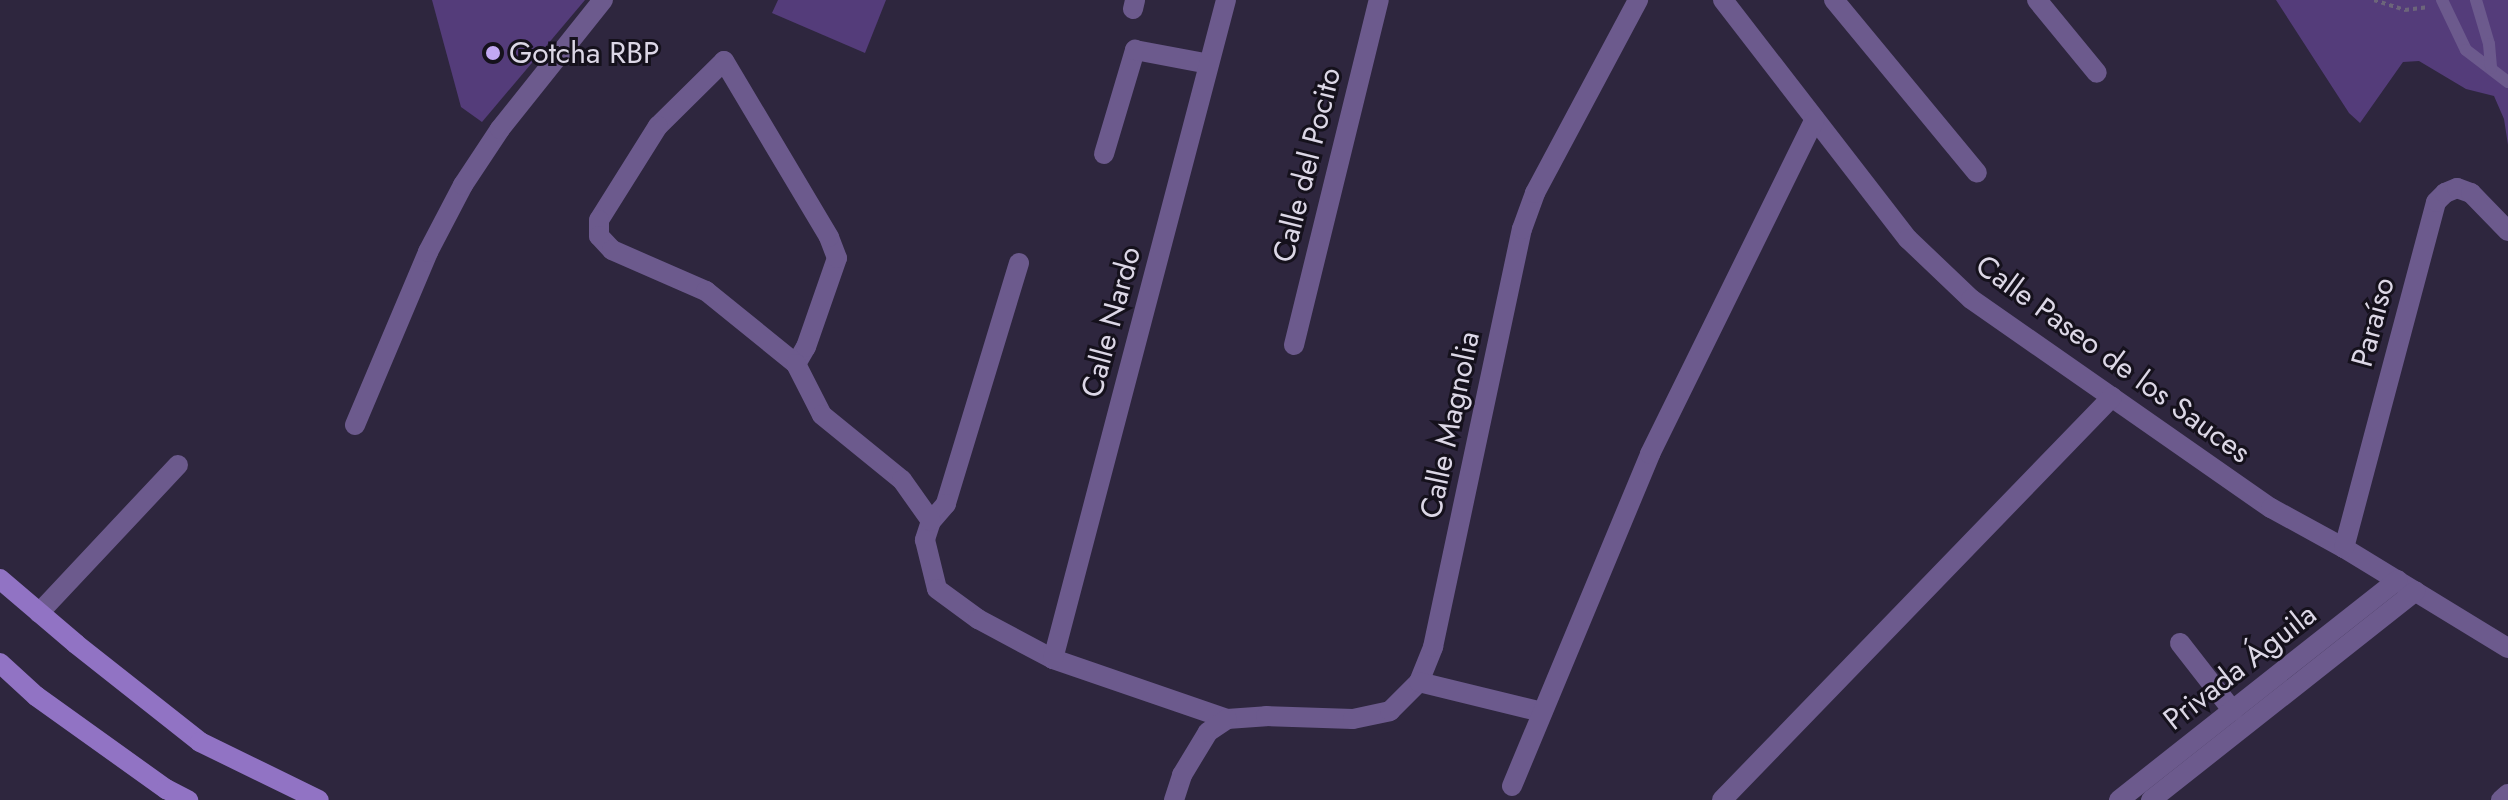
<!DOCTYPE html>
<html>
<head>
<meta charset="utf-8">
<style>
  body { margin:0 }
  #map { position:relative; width:2508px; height:800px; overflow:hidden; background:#2e263e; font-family:Jost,sans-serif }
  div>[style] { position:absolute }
  .green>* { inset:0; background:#543c7a }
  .path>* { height:4px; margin-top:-2px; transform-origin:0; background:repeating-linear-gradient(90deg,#6c657a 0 4px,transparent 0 8px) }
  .service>* { height:12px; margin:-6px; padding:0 6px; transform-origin:6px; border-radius:6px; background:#6c5a8d }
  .minor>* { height:20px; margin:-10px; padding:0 10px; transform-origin:10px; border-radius:10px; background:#6c5a8d }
  .secondary>* { height:20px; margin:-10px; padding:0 10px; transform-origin:10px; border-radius:10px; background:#9173c4 }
  .dots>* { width:22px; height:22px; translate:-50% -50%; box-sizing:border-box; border:4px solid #15111c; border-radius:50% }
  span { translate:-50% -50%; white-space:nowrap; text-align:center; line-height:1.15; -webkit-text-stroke:6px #15111c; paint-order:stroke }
  .poi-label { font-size:30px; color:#dcd7e6 }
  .left { translate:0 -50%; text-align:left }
  .street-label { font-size:30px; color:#dcd7e6 }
</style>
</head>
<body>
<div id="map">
  <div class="green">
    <div style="clip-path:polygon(432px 0,585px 0,482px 122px,461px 107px)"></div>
    <div style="clip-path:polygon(778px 0,886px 0,865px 53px,772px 13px)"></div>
    <div style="clip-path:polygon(2276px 0,2508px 0,2508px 145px,2504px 119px,2494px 96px,2466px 89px,2419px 61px,2403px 62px,2360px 123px,2349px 113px)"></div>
  </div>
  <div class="path">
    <div style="left:2374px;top:0;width:33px;rotate:18deg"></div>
    <div style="left:2405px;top:10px;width:24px;rotate:-7deg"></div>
  </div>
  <div class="service">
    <div style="left:2442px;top:0;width:55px;rotate:64.4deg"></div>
    <div style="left:2466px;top:50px;width:53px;rotate:37.3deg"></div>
    <div style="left:2476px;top:0;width:46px;rotate:73.5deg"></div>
    <div style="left:2489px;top:44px;width:24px;rotate:85deg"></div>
  </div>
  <div class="minor">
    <div style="left:1723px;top:0;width:302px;rotate:52.3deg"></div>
    <div style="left:1908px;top:239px;width:87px;rotate:43.6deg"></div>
    <div style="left:1971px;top:299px;width:366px;rotate:34.9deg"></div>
    <div style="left:2271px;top:508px;width:83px;rotate:28.7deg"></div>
    <div style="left:2344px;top:548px;width:192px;rotate:31.4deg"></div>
    <div style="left:1834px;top:0;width:224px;rotate:50.4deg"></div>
    <div style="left:2037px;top:0;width:94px;rotate:50.6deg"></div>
    <div style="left:1133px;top:9px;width:9px;rotate:-77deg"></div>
    <div style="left:1104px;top:154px;width:109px;rotate:-73.4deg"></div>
    <div style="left:1135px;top:50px;width:75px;rotate:10.7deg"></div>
    <div style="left:1019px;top:263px;width:252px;rotate:106.9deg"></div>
    <div style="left:946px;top:504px;width:23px;rotate:131deg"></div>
    <div style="left:931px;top:521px;width:20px;rotate:108deg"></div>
    <div style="left:925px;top:540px;width:50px;rotate:76.2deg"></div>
    <div style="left:937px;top:589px;width:51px;rotate:36.2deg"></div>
    <div style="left:978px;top:619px;width:85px;rotate:28.1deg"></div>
    <div style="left:1053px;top:659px;width:184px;rotate:19deg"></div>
    <div style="left:1227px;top:719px;width:39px;rotate:-4deg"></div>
    <div style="left:1266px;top:716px;width:87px;rotate:2deg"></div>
    <div style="left:1353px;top:719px;width:38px;rotate:-12deg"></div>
    <div style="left:1390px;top:711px;width:41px;rotate:-45deg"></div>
    <div style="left:1419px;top:682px;width:38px;rotate:-68deg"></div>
    <div style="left:1433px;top:647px;width:427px;rotate:-78deg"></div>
    <div style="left:1522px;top:229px;width:38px;rotate:-70deg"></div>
    <div style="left:1535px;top:193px;width:219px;rotate:-61.9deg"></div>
    <div style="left:1294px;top:345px;width:355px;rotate:-76.2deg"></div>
    <div style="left:796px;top:364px;width:20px;rotate:-60deg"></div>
    <div style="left:806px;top:347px;width:94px;rotate:-70.8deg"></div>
    <div style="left:837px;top:258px;width:22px;rotate:-111deg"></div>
    <div style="left:829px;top:237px;width:205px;rotate:-120.8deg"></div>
    <div style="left:724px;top:61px;width:93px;rotate:135.4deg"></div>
    <div style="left:658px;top:126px;width:111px;rotate:122.1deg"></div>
    <div style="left:599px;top:220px;width:16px;rotate:90deg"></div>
    <div style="left:599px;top:236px;width:19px;rotate:47deg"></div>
    <div style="left:612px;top:250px;width:103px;rotate:23.6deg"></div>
    <div style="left:706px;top:291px;width:116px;rotate:39deg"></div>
    <div style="left:796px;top:364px;width:57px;rotate:63deg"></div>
    <div style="left:822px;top:415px;width:103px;rotate:39.1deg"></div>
    <div style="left:902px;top:480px;width:50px;rotate:54.7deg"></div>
    <div style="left:355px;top:425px;width:188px;rotate:-67.1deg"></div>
    <div style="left:428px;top:252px;width:76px;rotate:-62.4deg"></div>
    <div style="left:463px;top:185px;width:67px;rotate:-56.5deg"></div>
    <div style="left:500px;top:129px;width:165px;rotate:-51.4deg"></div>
    <div style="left:2344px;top:548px;width:358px;rotate:-75.1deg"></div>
    <div style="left:2436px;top:202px;width:13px;rotate:-45deg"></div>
    <div style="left:2445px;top:193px;width:13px;rotate:-23deg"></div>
    <div style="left:2457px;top:188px;width:15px;rotate:20deg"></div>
    <div style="left:2471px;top:193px;width:53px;rotate:45.8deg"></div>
    <div style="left:39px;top:613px;width:203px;rotate:-46.8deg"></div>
    <div style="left:2180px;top:643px;width:86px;rotate:52.1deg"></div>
    <div style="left:1053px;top:659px;width:681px;rotate:-75.29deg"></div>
    <div style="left:1419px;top:682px;width:127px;rotate:13.7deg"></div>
    <div style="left:1512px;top:786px;width:360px;rotate:-67.4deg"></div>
    <div style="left:1650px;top:454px;width:373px;rotate:-63.8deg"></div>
    <div style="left:1174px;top:800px;width:26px;rotate:-72deg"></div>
    <div style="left:1182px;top:775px;width:50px;rotate:-58.8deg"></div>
    <div style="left:1208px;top:732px;width:23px;rotate:-34deg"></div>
    <div style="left:1722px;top:800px;width:561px;rotate:-45.94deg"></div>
    <div style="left:2119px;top:800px;width:355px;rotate:-38.3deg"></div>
    <div style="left:2151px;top:800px;width:337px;rotate:-38.3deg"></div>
    <div style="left:2501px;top:800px;width:9px;rotate:-41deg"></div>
  </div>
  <div class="secondary">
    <div style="left:0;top:579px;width:100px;rotate:40.5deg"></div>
    <div style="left:76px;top:644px;width:158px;rotate:38.3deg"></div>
    <div style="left:200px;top:742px;width:132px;rotate:26deg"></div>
    <div style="left:0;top:663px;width:49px;rotate:42.5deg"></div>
    <div style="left:36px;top:696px;width:160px;rotate:35.6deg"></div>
    <div style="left:166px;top:789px;width:25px;rotate:27deg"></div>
  </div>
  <div class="dots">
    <div style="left:493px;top:53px;background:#c2a8f3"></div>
  </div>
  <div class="poi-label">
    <span class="left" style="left:509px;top:53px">Gotcha RBP</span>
  </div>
  <div class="street-label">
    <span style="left:1307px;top:165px;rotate:-76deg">Calle del Pocito</span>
    <span style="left:1111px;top:322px;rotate:-75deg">Calle Nardo</span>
    <span style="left:2373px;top:322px;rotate:-75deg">Paraíso</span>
    <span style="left:2113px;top:359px;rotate:36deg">Calle Paseo de los Sauces</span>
    <span style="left:1450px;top:425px;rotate:-78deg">Calle Magnolia</span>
    <span style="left:2240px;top:667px;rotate:-38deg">Privada Águila</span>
  </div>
</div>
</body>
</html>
